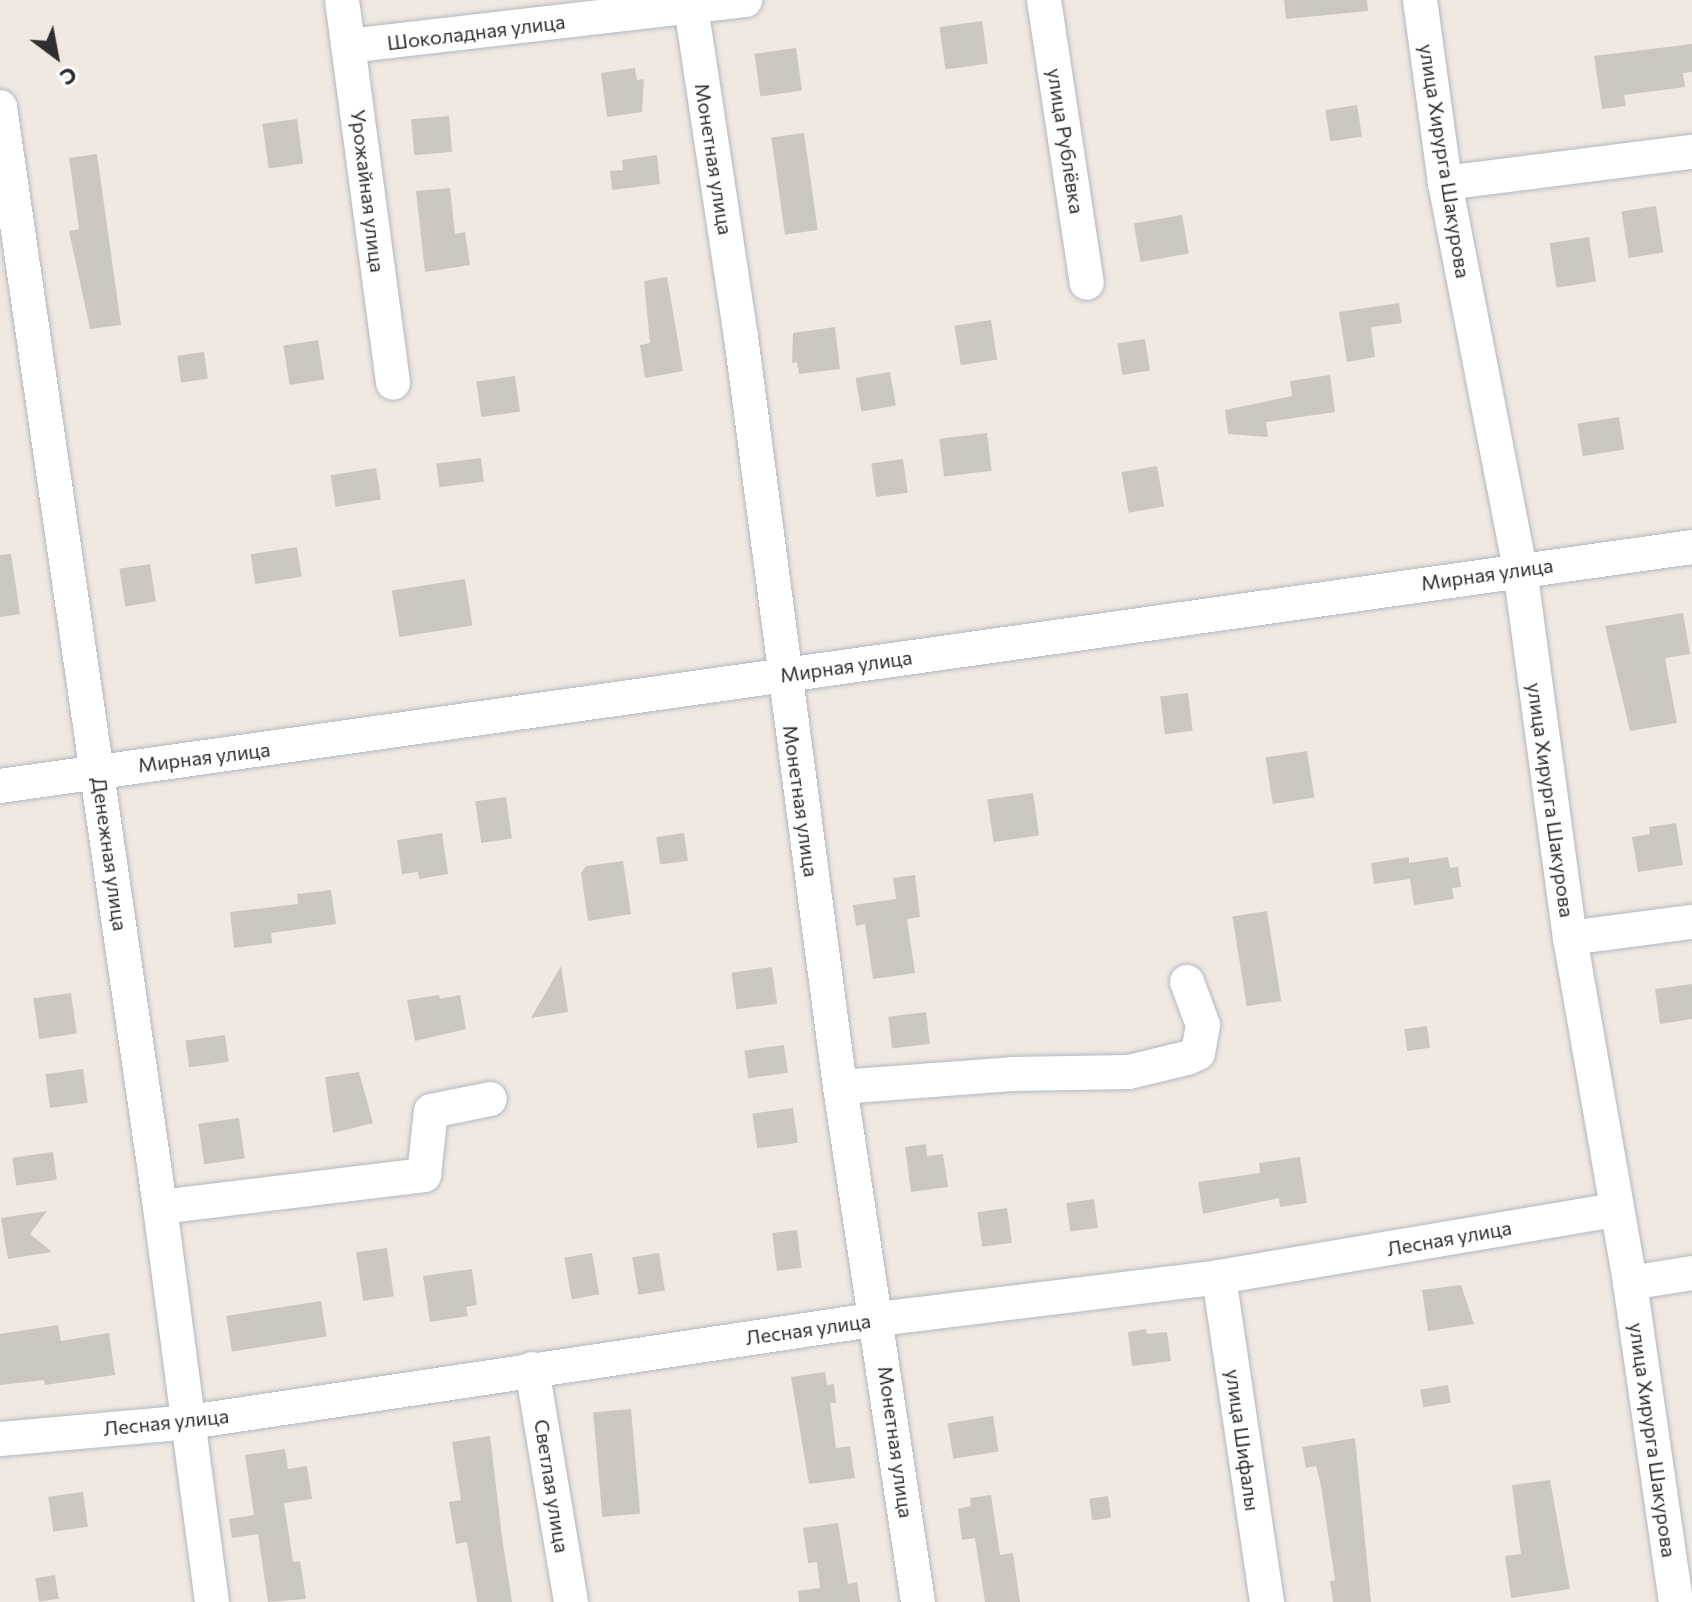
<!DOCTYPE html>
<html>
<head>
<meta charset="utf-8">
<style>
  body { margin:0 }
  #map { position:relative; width:1692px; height:1602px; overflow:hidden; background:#efe9e1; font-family:Commissioner,sans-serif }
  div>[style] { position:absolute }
  .building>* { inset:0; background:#cbc7bf; transform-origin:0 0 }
  .roads { filter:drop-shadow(0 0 2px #b4b7c1) drop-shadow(0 0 2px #b4b7c1) }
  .minor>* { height:34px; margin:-17px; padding:0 17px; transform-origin:17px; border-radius:17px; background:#fff }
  span { translate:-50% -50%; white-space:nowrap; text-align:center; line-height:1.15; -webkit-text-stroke:6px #fff; paint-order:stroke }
  .street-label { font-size:20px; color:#2e2e2e }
  .north { position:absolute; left:16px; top:16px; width:80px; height:80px; -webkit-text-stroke:6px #fff; paint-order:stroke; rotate:148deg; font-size:22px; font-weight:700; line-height:32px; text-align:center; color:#2e2e2e }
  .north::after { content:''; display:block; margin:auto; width:28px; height:36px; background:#2e2e2e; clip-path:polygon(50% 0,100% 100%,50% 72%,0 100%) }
</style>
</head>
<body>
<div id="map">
  <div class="building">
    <div style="clip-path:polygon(1284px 0,1367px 0,1368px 11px,1286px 19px)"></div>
    <div style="left:982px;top:21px;width:43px;height:43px;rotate:82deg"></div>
    <div style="clip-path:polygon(1692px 44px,1692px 72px,1683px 73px,1685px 87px,1624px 95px,1626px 106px,1602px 109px,1594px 56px)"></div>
    <div style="left:796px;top:48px;width:43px;height:42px;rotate:82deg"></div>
    <div style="clip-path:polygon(635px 68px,637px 80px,644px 79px,642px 112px,607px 117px,601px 73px)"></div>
    <div style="left:1357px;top:105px;width:32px;height:32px;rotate:81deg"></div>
    <div style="left:449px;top:116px;width:36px;height:38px;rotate:85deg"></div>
    <div style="left:297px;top:119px;width:45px;height:35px;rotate:82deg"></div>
    <div style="left:804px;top:133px;width:98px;height:33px;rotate:82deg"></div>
    <div style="clip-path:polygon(97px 154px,121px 325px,90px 329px,69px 231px,79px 229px,69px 158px)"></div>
    <div style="clip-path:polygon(657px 155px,660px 184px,612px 190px,610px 171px,623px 170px,622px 160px)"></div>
    <div style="clip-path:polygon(450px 188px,455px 234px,465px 232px,470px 265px,425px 272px,416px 191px)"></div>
    <div style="left:1656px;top:206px;width:47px;height:35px;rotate:81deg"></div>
    <div style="left:1182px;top:215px;width:39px;height:49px;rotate:80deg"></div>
    <div style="left:1589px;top:237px;width:45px;height:40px;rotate:81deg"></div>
    <div style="clip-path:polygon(667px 277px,683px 371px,645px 378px,640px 345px,650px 343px,644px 281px)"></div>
    <div style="clip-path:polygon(1399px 303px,1402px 323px,1371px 327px,1375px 357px,1347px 362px,1339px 312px)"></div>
    <div style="left:991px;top:320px;width:40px;height:37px;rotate:81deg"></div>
    <div style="clip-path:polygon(835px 327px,840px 369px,799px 374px,797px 362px,792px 363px,793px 333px)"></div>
    <div style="left:1145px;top:339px;width:32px;height:28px;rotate:81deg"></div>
    <div style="left:318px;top:340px;width:40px;height:35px;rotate:81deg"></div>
    <div style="left:204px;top:352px;width:27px;height:27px;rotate:82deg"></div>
    <div style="left:890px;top:372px;width:34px;height:35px;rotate:80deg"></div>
    <div style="clip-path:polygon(1330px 375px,1335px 412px,1266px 422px,1268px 437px,1228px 434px,1225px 410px,1292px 396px,1290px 381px)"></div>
    <div style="left:515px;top:376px;width:36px;height:39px;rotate:82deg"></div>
    <div style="left:1619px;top:417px;width:33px;height:42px;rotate:81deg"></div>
    <div style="left:987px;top:433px;width:38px;height:48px;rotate:83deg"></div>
    <div style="left:481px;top:458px;width:24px;height:45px;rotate:83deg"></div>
    <div style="left:903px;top:459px;width:34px;height:32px;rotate:82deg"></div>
    <div style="left:1157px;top:466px;width:41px;height:36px;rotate:80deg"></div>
    <div style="left:376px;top:468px;width:32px;height:46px;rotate:81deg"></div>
    <div style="left:297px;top:547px;width:30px;height:47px;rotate:81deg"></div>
    <div style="clip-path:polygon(11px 554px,20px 614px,0 617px,0 555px)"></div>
    <div style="left:150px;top:564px;width:38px;height:31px;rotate:81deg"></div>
    <div style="left:465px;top:579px;width:47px;height:74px;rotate:81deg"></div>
    <div style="clip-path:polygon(1683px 613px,1690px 654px,1665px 658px,1677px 723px,1630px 731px,1605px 626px)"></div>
    <div style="left:1188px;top:693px;width:38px;height:28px;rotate:83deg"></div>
    <div style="left:1307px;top:751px;width:47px;height:42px;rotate:81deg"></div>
    <div style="left:1033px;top:793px;width:43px;height:46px;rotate:82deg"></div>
    <div style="left:506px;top:797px;width:42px;height:31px;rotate:82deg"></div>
    <div style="clip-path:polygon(1676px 823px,1683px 865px,1638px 872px,1632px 837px,1650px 834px,1649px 827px)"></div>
    <div style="clip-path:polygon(442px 833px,448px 874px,419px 879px,418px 872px,402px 874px,397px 840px)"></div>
    <div style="left:684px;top:833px;width:28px;height:28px;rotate:82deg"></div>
    <div style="clip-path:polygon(1409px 857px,1409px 863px,1448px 857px,1450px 868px,1458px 867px,1461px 887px,1452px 888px,1454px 899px,1414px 905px,1410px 879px,1374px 884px,1371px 863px)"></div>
    <div style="clip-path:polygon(623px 861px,631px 914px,588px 921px,581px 873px,586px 866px)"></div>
    <div style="clip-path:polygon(915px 875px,920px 917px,907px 919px,915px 973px,873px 979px,865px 924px,856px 926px,853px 905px,896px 899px,893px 878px)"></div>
    <div style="clip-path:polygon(331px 890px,336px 924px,271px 933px,272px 943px,234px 948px,230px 912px,298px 904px,297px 894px)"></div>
    <div style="left:1267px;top:911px;width:91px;height:35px;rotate:81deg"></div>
    <div style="clip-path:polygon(561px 966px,568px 1012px,531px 1018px)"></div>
    <div style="left:772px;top:967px;width:37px;height:41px;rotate:82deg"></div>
    <div style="clip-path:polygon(1692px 984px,1692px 1019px,1660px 1024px,1655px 989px)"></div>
    <div style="left:71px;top:993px;width:41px;height:38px;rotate:82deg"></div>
    <div style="clip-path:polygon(439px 995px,440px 999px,460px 995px,466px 1029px,415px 1041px,407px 1000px)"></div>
    <div style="left:926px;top:1012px;width:32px;height:38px;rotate:83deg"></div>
    <div style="left:1427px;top:1026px;width:22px;height:23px;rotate:82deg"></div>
    <div style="left:225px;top:1035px;width:27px;height:40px;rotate:82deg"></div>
    <div style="left:784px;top:1045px;width:28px;height:40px;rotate:82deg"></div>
    <div style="left:83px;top:1069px;width:34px;height:38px;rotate:82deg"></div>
    <div style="clip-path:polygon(359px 1072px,373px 1123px,333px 1133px,325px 1077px)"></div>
    <div style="left:793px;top:1108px;width:35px;height:41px;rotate:82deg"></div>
    <div style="left:239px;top:1118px;width:41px;height:41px;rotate:82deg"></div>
    <div style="clip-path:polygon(926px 1144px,927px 1156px,943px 1154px,948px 1187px,911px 1192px,905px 1147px)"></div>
    <div style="left:53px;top:1152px;width:28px;height:41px;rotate:82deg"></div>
    <div style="clip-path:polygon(1300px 1157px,1307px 1203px,1280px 1207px,1279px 1198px,1203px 1214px,1198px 1182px,1260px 1173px,1259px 1163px)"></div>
    <div style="left:1094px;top:1199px;width:29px;height:28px;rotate:82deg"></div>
    <div style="left:1007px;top:1208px;width:35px;height:30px;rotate:82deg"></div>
    <div style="clip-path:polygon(47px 1211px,30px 1234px,52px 1252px,8px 1259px,1px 1218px)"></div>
    <div style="left:797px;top:1230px;width:38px;height:25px;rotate:83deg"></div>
    <div style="left:387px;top:1248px;width:49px;height:31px;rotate:82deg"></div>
    <div style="left:592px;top:1253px;width:42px;height:28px;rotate:80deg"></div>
    <div style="left:659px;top:1253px;width:38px;height:27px;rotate:81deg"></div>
    <div style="clip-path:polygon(472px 1269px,477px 1305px,466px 1307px,468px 1316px,430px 1322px,423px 1276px)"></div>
    <div style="clip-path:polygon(1461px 1285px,1474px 1324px,1428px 1331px,1422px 1290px)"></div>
    <div style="left:321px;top:1301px;width:36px;height:96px;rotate:81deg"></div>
    <div style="clip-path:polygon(58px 1325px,61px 1341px,109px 1333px,115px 1375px,45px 1385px,44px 1380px,0 1385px,0 1334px)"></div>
    <div style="clip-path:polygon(1146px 1329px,1147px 1334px,1167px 1332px,1171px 1361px,1132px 1366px,1128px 1332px)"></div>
    <div style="clip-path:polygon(825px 1372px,827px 1385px,834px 1384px,836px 1403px,830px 1403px,836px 1448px,850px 1446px,855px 1478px,809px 1484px,791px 1377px)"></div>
    <div style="left:1448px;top:1385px;width:18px;height:28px;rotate:81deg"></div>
    <div style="left:631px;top:1409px;width:105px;height:38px;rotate:85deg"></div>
    <div style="left:993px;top:1416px;width:36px;height:46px;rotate:81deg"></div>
    <div style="clip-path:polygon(490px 1436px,502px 1537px,512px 1602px,477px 1602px,467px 1542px,456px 1544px,449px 1502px,461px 1500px,452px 1442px)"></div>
    <div style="clip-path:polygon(1355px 1438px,1371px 1602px,1333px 1602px,1330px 1581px,1335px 1580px,1321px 1486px,1316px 1466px,1306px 1468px,1302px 1447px)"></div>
    <div style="clip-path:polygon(285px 1449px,288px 1469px,307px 1466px,312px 1499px,284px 1503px,293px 1562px,300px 1561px,306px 1599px,268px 1602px,258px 1534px,232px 1538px,229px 1519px,254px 1515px,245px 1455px)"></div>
    <div style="clip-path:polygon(1550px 1480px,1570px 1589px,1511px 1598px,1505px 1556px,1521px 1554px,1512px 1485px)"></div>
    <div style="left:83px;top:1492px;width:35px;height:35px;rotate:82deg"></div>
    <div style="clip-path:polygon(991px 1495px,1000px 1555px,1013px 1553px,1020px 1602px,985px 1602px,975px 1538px,962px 1540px,958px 1509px,971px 1506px,970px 1498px)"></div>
    <div style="left:1108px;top:1496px;width:22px;height:19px;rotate:82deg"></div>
    <div style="clip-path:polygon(838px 1523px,848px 1584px,857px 1582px,860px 1602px,799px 1602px,798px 1591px,820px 1588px,817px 1562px,808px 1563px,803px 1528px)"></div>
    <div style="left:55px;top:1575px;width:24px;height:20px;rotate:81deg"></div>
  </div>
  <div class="roads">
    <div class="minor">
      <div style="left:342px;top:0;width:386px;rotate:82.4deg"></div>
      <div style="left:690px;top:0;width:341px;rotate:81.4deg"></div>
      <div style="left:741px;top:337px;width:757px;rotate:82.48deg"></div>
      <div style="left:840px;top:1087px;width:521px;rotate:81.39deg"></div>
      <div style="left:1044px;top:0;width:286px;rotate:81.4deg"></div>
      <div style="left:1420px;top:0;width:185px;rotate:82.2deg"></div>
      <div style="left:1445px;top:183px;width:393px;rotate:79deg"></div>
      <div style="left:1520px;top:569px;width:372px;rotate:82.3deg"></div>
      <div style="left:1570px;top:938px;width:350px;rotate:80.1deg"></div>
      <div style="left:1630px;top:1283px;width:322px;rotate:81.8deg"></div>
      <div style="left:349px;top:46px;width:399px;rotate:-6.6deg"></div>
      <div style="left:0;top:107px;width:1112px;rotate:81.72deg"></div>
      <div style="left:160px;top:1207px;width:398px;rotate:82.5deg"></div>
      <div style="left:1445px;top:183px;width:249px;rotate:-7.2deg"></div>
      <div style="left:0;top:786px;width:1709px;rotate:-8.04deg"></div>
      <div style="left:1570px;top:938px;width:123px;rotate:-7.5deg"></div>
      <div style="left:840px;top:1087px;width:172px;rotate:-4.3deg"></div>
      <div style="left:1012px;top:1074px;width:117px;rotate:-1deg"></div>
      <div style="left:1129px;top:1072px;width:60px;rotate:-13.6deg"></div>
      <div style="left:1187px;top:1058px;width:12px;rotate:-24deg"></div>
      <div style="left:1198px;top:1053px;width:28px;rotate:-80deg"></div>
      <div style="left:1203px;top:1025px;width:46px;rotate:-110.4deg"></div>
      <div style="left:160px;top:1207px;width:266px;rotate:-6.9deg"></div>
      <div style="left:424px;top:1175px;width:64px;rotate:-83.8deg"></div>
      <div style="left:431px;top:1111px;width:60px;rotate:-11.5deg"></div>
      <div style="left:1219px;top:1277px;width:329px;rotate:81.6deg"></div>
      <div style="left:1630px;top:1283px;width:63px;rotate:-9.2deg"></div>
      <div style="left:532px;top:1369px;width:236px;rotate:80.5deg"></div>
      <div style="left:0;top:1439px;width:191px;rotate:-5.1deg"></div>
      <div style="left:190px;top:1422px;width:696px;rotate:-8.51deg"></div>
      <div style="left:878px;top:1319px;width:344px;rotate:-7deg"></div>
      <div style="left:1219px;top:1277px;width:401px;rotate:-9.6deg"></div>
    </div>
  </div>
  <div class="street-label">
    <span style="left:476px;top:32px;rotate:-7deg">Шоколадная улица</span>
    <span style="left:1066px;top:141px;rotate:81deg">улица Рублёвка</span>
    <span style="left:714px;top:159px;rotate:81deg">Монетная улица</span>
    <span style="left:1445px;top:161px;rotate:81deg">улица Хирурга Шакурова</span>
    <span style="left:368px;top:191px;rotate:83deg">Урожайная улица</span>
    <span style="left:1487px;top:574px;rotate:-8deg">Мирная улица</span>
    <span style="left:846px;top:666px;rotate:-8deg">Мирная улица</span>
    <span style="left:204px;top:757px;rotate:-7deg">Мирная улица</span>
    <span style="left:1551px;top:800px;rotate:82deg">улица Хирурга Шакурова</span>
    <span style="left:801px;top:801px;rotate:82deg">Монетная улица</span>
    <span style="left:110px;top:854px;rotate:82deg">Денежная улица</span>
    <span style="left:1449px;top:1238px;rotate:-10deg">Лесная улица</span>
    <span style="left:808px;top:1329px;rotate:-8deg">Лесная улица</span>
    <span style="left:166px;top:1422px;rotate:-6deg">Лесная улица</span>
    <span style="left:1243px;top:1440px;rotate:82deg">улица Шифалы</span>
    <span style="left:1653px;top:1440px;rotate:82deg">улица Хирурга Шакурова</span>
    <span style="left:896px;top:1442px;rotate:82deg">Монетная улица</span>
    <span style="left:552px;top:1486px;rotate:81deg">Светлая улица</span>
  </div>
  <div class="north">С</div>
</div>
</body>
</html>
